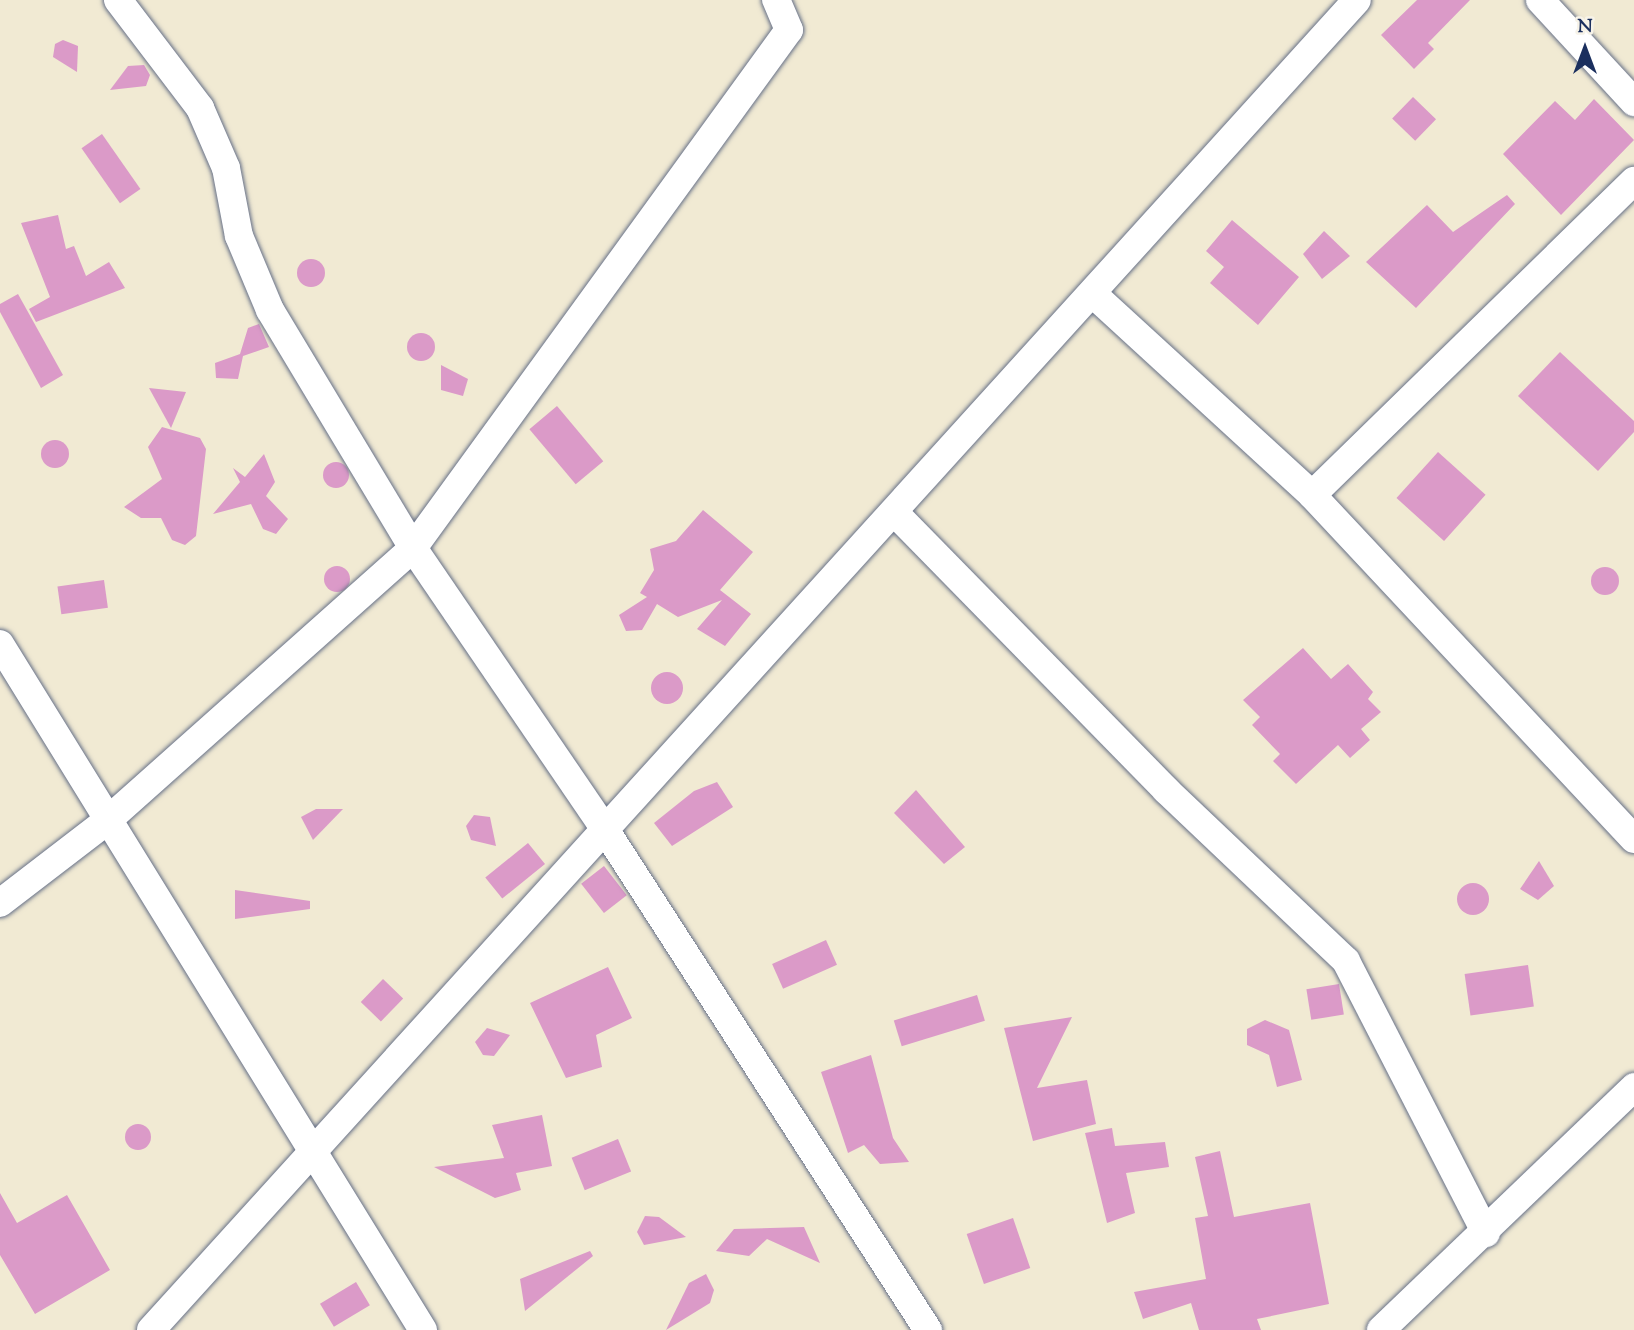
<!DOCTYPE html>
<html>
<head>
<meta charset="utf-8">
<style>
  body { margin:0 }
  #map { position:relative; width:1634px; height:1330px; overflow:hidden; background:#f1ead3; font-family:"Sorts Mill Goudy",serif }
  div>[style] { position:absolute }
  .building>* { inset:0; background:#db9ac8; transform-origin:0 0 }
  .round { border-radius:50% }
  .roads { filter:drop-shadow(0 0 2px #667087) drop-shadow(0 0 2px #667087) }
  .minor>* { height:28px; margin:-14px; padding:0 14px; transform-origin:14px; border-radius:14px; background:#fff }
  span { translate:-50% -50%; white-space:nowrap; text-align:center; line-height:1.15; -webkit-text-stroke:6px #f7f3e8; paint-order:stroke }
  .north { position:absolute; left:1550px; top:14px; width:70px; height:70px; -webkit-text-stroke:5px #f7f3e8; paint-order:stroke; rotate:0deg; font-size:19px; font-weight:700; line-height:28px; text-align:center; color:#1b2f5e }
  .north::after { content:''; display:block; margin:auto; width:24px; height:32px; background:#1b2f5e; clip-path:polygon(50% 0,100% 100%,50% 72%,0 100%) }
</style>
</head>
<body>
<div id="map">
  <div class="building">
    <div style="clip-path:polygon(1417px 0,1470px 0,1428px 43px,1434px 49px,1414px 69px,1381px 35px)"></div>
    <div style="clip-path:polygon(63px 40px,78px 46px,77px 72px,53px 57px,55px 44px)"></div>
    <div style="clip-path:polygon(144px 65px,150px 75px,146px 86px,110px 90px,128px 66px)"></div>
    <div style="left:1413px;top:97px;width:32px;height:30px;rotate:44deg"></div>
    <div style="clip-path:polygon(1594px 99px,1634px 140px,1561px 215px,1503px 154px,1555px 101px,1575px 120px)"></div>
    <div style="left:102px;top:134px;width:67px;height:25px;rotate:55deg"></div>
    <div style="clip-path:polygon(1507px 195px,1515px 204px,1416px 308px,1366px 262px,1427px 205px,1453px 232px)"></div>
    <div style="clip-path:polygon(58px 215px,66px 249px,74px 246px,86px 276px,109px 262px,125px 288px,36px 322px,29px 309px,50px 297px,21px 223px)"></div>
    <div style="clip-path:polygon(1232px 220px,1299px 277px,1258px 325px,1210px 283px,1224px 267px,1206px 251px)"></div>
    <div style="clip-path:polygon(1324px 231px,1350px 256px,1322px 279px,1303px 254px)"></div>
    <div class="round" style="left:297px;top:259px;width:28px;height:28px"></div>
    <div style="clip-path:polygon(18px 294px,63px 375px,41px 388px,0 312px,0 304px)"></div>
    <div style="clip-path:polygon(259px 324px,269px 347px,243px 356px,238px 379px,216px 378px,215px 363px,240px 354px,248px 328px)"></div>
    <div class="round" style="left:407px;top:333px;width:28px;height:28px"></div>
    <div style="clip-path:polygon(1560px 352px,1634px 421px,1634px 432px,1598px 471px,1518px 396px)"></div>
    <div style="clip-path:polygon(441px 365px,468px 379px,463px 396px,441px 390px)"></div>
    <div style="clip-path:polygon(149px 388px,186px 392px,171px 428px)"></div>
    <div style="left:557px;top:406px;width:72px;height:36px;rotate:50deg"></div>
    <div style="clip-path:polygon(162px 427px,200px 438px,206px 449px,196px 536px,185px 545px,172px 540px,161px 518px,141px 518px,124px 507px,162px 479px,148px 447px)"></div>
    <div class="round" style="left:41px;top:440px;width:28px;height:28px"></div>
    <div style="left:1438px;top:452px;width:64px;height:62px;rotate:42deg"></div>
    <div style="clip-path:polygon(264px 454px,275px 482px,266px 496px,288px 519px,276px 534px,263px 529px,251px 504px,213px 514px,240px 482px,233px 468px,245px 477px)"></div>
    <div class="round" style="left:323px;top:462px;width:26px;height:26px"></div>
    <div style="clip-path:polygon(703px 510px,753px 552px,720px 590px,751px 614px,725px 646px,697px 629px,722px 600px,678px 617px,657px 604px,642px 630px,626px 631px,619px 615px,647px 597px,640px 593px,654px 570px,650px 549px,676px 541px)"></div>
    <div class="round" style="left:324px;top:566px;width:26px;height:26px"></div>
    <div class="round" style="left:1591px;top:567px;width:28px;height:28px"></div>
    <div style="left:104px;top:580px;width:28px;height:47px;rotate:82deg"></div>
    <div style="clip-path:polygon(1303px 648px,1331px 679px,1348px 664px,1373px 692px,1368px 699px,1381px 712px,1361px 729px,1370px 740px,1350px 758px,1338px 745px,1296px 784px,1273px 761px,1280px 754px,1252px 725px,1260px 717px,1243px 700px)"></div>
    <div class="round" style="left:651px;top:672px;width:32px;height:32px"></div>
    <div style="clip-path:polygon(717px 782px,733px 807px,672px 846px,654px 823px,694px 791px)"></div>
    <div style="clip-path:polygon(916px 790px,965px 847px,944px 864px,894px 813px)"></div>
    <div style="clip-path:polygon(316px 809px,343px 809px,313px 840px,301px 817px)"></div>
    <div style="clip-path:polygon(474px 815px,490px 817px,496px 846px,471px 840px,466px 826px)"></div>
    <div style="left:528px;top:843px;width:27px;height:55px;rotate:51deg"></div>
    <div style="clip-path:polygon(1539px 861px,1554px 886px,1538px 900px,1520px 889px)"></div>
    <div style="left:604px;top:866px;width:37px;height:29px;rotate:52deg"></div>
    <div class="round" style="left:1457px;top:883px;width:32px;height:32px"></div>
    <div style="clip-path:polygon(235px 890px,310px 901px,310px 909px,235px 919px)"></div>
    <div style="left:826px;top:940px;width:27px;height:59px;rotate:66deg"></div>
    <div style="left:1528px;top:965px;width:42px;height:64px;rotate:82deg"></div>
    <div style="clip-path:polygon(608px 967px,632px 1018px,596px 1035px,602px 1067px,566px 1078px,530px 1003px)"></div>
    <div style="left:383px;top:979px;width:28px;height:32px;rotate:44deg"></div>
    <div style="left:1339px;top:984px;width:31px;height:33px;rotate:81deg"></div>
    <div style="left:977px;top:995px;width:27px;height:87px;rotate:73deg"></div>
    <div style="clip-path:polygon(1072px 1017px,1037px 1088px,1087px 1080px,1096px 1124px,1033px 1141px,1004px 1028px)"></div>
    <div style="clip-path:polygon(1265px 1020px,1289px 1030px,1302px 1080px,1277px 1087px,1269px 1055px,1247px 1045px,1247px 1029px)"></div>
    <div style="clip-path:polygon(487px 1028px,510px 1035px,494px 1056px,483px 1055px,475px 1042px)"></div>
    <div style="clip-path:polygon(871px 1055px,893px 1138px,909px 1162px,880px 1164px,864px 1145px,848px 1153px,821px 1072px)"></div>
    <div style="clip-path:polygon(542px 1115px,552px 1166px,516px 1173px,521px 1190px,495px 1198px,434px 1167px,504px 1158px,492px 1125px)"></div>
    <div class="round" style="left:125px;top:1124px;width:26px;height:26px"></div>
    <div style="clip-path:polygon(1112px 1128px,1115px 1146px,1165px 1142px,1169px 1167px,1126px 1173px,1135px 1213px,1107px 1223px,1085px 1133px)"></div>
    <div style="left:618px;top:1139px;width:35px;height:50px;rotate:68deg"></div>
    <div style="clip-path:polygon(1220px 1151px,1234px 1217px,1310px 1203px,1329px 1304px,1257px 1319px,1261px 1330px,1199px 1330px,1191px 1303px,1143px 1319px,1134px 1292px,1206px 1279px,1195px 1218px,1208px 1216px,1195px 1157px)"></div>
    <div style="clip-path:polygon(0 1193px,17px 1223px,67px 1195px,110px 1270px,35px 1314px,0 1255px)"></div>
    <div style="clip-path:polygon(645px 1216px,659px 1217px,686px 1237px,644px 1245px,637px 1232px)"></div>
    <div style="left:1013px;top:1218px;width:53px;height:49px;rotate:71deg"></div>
    <div style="clip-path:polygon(804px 1227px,820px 1263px,767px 1239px,749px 1256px,716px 1251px,734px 1229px)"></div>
    <div style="clip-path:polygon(590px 1251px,593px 1256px,525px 1311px,520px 1279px)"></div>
    <div style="clip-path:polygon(706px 1274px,714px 1290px,710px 1303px,666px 1330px,689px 1283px)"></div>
    <div style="left:356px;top:1282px;width:27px;height:42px;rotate:59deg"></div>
  </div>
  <div class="roads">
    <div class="minor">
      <div style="left:118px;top:0;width:136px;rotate:52.8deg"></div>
      <div style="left:200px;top:108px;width:65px;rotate:66.6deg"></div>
      <div style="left:226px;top:168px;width:69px;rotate:79.2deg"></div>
      <div style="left:239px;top:236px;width:80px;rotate:67.3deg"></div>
      <div style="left:270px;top:310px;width:278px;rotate:59deg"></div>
      <div style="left:413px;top:548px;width:343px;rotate:55.7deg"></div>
      <div style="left:606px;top:831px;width:594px;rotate:57.17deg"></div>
      <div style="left:1540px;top:0;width:139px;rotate:47.3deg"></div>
      <div style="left:1093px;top:294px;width:297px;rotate:42.5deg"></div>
      <div style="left:1312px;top:495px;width:471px;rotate:46.9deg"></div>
      <div style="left:1312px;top:495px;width:450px;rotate:-44.3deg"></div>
      <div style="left:895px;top:513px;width:388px;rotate:45.6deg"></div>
      <div style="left:1166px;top:790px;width:248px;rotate:43.5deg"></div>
      <div style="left:1346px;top:961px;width:306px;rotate:62.8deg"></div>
      <div style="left:0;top:644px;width:806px;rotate:58.34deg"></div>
      <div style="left:0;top:903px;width:136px;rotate:-37.5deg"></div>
      <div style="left:108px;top:820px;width:409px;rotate:-41.7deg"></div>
      <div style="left:413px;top:548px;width:640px;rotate:-54.03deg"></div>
      <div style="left:789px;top:30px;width:33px;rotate:-113deg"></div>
      <div style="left:151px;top:1330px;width:1795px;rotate:-47.8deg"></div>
      <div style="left:1381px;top:1330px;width:351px;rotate:-43.8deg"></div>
    </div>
  </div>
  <div class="north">N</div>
</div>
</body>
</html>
